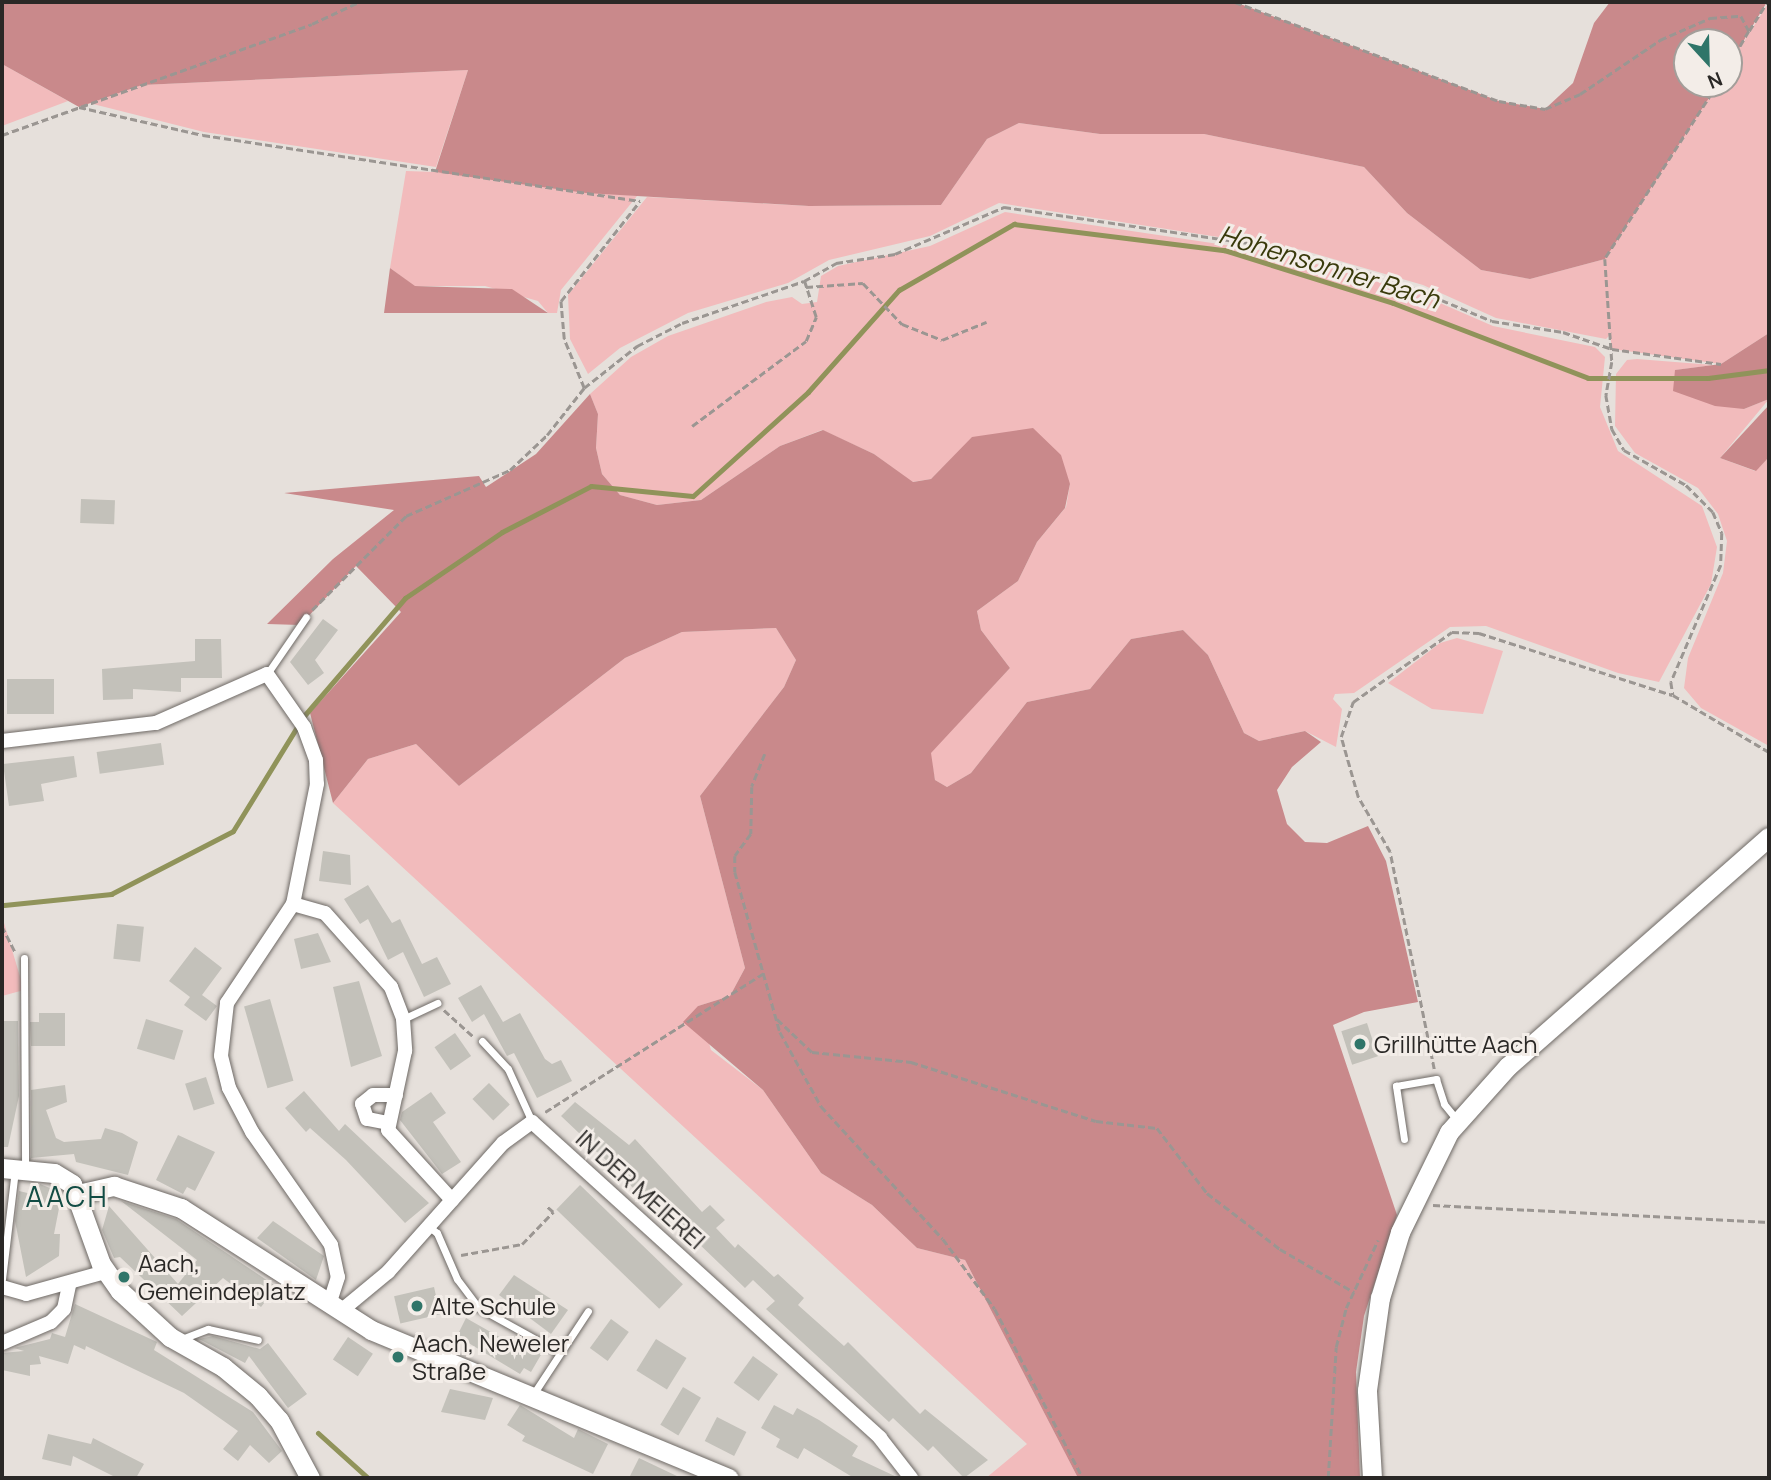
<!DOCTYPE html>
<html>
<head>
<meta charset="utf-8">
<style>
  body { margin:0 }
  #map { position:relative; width:1771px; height:1480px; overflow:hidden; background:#e6e0db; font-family:Manrope,sans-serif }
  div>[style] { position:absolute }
  .green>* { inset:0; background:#f2bbbc }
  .forest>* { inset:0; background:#c9898b }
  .stream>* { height:5px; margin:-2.5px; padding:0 2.5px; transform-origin:2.5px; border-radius:2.5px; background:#90935a }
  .building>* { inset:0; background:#c3c1ba; transform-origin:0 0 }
  .path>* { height:2.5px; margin-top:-1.25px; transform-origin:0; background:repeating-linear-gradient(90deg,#9b9692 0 7px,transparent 0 10.5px) }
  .roads { filter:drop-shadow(0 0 2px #6e6965) drop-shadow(0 0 2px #6e6965) }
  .lane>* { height:7px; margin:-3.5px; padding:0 3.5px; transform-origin:3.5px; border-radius:3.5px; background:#fff }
  .street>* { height:14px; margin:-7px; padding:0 7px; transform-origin:7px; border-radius:7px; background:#fff }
  .secondary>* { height:19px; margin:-9.5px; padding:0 9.5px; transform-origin:9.5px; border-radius:9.5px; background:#fff }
  .dots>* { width:19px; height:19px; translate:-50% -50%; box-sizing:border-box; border:4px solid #f3ede8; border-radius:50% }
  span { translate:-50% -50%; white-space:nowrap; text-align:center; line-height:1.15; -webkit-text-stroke:6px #f3ede8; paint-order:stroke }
  .poi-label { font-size:24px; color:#2a2826 }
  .left { translate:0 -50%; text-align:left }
  .street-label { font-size:24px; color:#2a2826 }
  .water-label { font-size:26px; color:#393a0b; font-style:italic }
  .quarter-label { font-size:28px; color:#124c44; letter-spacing:2px }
  .frame { position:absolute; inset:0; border:4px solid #2a2826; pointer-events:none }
  .north { position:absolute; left:1673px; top:28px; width:70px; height:70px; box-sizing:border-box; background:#f3ede8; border:2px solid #a39e9a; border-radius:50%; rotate:158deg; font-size:19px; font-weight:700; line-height:28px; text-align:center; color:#2a2826 }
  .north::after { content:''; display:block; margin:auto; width:24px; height:32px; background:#2f7569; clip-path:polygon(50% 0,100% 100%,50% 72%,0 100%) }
</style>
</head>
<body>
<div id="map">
  <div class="green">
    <div style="clip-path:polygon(1769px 2px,1769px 333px,1721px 364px,1612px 349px,1610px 335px,1606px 339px,1496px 318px,1423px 285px,1302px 250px,999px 203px,930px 236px,829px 260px,788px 283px,688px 313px,620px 348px,588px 374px,570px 339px,568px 295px,647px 197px,809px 206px,941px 205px,987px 139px,1019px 123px,1100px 134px,1204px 134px,1364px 167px,1407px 213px,1481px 270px,1530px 279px,1605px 259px,1718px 84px,1729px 84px,1729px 65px)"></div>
    <div style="clip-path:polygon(2px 64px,68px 101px,2px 126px)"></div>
    <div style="clip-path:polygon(468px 70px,436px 167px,204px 132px,89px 103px,142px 85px)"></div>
    <div style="clip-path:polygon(406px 171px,435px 172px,637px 196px,561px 290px,557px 313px,548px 313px,538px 301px,485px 286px,414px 286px,390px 268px)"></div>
    <div style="clip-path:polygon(1005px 212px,1278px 253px,1417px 293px,1493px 326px,1595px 347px,1605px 357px,1600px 407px,1618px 451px,1702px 506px,1717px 547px,1711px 584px,1659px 682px,1618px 673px,1486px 626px,1450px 627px,1354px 693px,1335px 694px,1333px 699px,1342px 709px,1336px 747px,1305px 731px,1259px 741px,1244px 733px,1208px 655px,1183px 630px,1131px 639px,1090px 689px,1027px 702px,971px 773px,947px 787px,935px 780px,930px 753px,1010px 668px,981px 630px,977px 611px,1018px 581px,1037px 542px,1066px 507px,1070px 484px,973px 437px,931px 479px,912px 482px,874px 454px,822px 430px,780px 446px,701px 500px,657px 505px,620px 495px,602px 474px,596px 448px,598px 414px,590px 394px,631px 357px,668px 336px,766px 302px,792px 297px,802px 304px,817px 302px,821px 276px,838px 266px,930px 246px)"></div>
    <div style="clip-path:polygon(1637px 359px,1713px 365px,1676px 370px,1744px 409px,1769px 399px,1720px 458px,1755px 471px,1769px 457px,1769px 746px,1701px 708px,1684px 688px,1688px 658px,1723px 573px,1727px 541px,1718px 514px,1698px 488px,1635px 453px,1615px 426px,1616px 374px,1627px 360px)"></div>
    <div style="clip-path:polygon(776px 628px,796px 660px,784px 687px,700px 796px,745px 968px,730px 996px,698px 1006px,711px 1050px,763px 1090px,821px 1173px,872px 1205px,917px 1248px,965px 1260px,1078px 1478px,986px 1478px,1027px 1444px,333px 803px,368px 759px,416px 744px,459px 786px,625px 658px,682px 632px)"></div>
    <div style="clip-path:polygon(1457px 638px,1503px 651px,1483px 714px,1432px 709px,1388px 683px,1440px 643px)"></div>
    <div style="clip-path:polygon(2px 916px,24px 990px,2px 996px)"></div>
  </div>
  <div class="forest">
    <div style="clip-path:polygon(2px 2px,1235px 2px,1499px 101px,1545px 109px,1573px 83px,1594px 23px,1610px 2px,1767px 2px,1729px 65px,1729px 42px,1687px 42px,1687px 84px,1718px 84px,1605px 259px,1530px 279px,1481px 270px,1407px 213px,1364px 167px,1204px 134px,1100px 134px,1019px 123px,987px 139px,941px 205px,809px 206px,586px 193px,435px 172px,468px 70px,142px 85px,79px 107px,2px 64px)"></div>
    <div style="clip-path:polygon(390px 268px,415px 286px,512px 289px,548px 313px,384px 313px)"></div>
    <div style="clip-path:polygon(1769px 333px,1769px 399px,1744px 409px,1715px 406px,1673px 391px,1675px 370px,1721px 364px)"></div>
    <div style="clip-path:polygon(590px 394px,598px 414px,596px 448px,602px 474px,620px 495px,657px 505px,701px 500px,780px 446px,823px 430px,874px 454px,913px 482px,931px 479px,972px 437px,1033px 428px,1061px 455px,1070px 484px,1065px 508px,1037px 542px,1018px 581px,977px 611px,981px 630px,1010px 668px,931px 753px,935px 780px,947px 787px,971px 773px,1027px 702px,1090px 689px,1131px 639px,1183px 630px,1208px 655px,1244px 733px,1259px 741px,1305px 731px,1321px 742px,1292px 767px,1277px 790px,1287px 824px,1305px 842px,1327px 843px,1368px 826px,1386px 861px,1418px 1002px,1364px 1012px,1333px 1025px,1397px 1215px,1364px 1316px,1356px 1372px,1360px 1478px,1078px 1478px,965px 1260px,917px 1248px,872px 1205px,821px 1173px,763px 1090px,683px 1022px,698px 1006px,730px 996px,745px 968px,700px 796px,784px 687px,796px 660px,776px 628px,682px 632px,625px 658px,459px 786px,416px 744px,368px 759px,333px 803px,310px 713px,401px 612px,356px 566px,300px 625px,267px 624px,333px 559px,394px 510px,284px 493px,479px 476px,486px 487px,536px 454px)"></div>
    <div style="clip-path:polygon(1769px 405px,1769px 457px,1756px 471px,1720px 458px)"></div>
  </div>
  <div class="stream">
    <div style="left:4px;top:905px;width:108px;rotate:-5.9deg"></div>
    <div style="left:111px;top:894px;width:137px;rotate:-27.3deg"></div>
    <div style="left:233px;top:831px;width:134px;rotate:-58.4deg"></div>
    <div style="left:303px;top:717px;width:157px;rotate:-49.4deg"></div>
    <div style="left:405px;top:598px;width:117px;rotate:-34.2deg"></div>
    <div style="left:502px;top:532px;width:100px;rotate:-27.3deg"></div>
    <div style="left:591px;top:486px;width:102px;rotate:5.6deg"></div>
    <div style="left:693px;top:496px;width:155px;rotate:-42.1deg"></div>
    <div style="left:808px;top:392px;width:137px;rotate:-48.3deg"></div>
    <div style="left:899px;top:290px;width:133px;rotate:-29.9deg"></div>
    <div style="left:1014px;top:224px;width:212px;rotate:7.1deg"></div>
    <div style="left:1224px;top:250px;width:177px;rotate:17.4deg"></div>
    <div style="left:1393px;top:303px;width:209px;rotate:21deg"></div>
    <div style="left:1588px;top:378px;width:120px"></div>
    <div style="left:1708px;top:378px;width:62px;rotate:-7.5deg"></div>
    <div style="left:318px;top:1433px;width:67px;rotate:42deg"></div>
  </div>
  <div class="building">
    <div style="left:81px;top:499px;width:34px;height:24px;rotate:2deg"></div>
    <div style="clip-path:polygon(323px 619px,338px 630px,315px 660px,324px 673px,308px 685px,290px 662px)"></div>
    <div style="clip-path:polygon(195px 639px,221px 639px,222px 678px,181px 678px,181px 692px,133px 689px,133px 699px,103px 700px,102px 669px,195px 661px)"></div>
    <div style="left:7px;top:679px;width:47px;height:35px"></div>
    <div style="left:161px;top:743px;width:22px;height:65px;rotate:82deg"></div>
    <div style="clip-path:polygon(74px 756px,77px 777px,41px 784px,44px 801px,9px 806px,3px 764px)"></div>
    <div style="clip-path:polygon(323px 851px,350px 855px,351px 885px,319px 881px)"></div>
    <div style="clip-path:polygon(368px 885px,392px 923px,400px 919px,422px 964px,437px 957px,451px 984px,424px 997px,403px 952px,388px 960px,368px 919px,360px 924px,344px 899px)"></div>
    <div style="left:117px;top:924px;width:27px;height:35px;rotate:6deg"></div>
    <div style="clip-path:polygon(318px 933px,331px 962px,301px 969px,294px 939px)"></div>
    <div style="clip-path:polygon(195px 947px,222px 968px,202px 995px,217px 1006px,206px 1021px,184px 1005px,190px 997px,169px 981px)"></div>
    <div style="clip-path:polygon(359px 981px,382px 1056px,351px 1067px,333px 987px)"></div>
    <div style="clip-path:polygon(481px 985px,503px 1022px,520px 1013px,545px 1059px,552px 1064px,561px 1060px,572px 1081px,537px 1098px,514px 1053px,507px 1056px,484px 1014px,472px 1022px,458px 998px)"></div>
    <div style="left:270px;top:999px;width:85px;height:27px;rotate:74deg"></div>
    <div style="clip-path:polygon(39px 1013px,65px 1013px,65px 1046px,31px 1046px,30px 1022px,39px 1022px)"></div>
    <div style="left:146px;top:1019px;width:39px;height:31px;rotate:17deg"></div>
    <div style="clip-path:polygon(2px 1021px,18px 1021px,19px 1096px,8px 1147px,2px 1147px)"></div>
    <div style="left:1367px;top:1023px;width:35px;height:27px;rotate:72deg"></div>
    <div style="left:455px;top:1033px;width:28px;height:25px;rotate:55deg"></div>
    <div style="left:206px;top:1077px;width:28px;height:22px;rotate:72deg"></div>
    <div style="left:489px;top:1083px;width:30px;height:23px;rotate:46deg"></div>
    <div style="clip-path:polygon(65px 1085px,67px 1102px,46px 1110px,56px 1138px,64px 1142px,101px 1139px,105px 1128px,122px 1133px,138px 1142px,128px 1175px,76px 1162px,74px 1154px,31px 1158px,31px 1090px)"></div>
    <div style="clip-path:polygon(304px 1091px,339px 1131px,345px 1124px,429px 1203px,405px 1223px,346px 1160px,310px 1128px,306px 1132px,285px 1108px)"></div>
    <div style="clip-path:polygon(431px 1092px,446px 1113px,433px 1122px,461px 1162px,442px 1174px,400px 1120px,402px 1112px)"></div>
    <div style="clip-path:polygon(575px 1102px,629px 1145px,635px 1139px,702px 1212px,710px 1205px,725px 1220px,716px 1228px,735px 1248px,738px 1244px,774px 1277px,778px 1274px,804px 1298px,798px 1305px,844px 1346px,848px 1342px,920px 1414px,925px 1409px,988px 1460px,964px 1478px,933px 1446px,928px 1451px,893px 1418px,889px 1422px,766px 1309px,775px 1301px,753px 1280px,745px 1288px,696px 1241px,673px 1222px,670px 1226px,600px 1154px,576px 1139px,580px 1134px,561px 1116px)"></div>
    <div style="clip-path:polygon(178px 1135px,215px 1152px,195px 1191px,187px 1187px,183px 1194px,156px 1180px)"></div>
    <div style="clip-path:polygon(40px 1184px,62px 1193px,54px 1234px,60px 1234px,59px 1256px,26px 1277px,15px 1221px,19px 1191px,36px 1195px)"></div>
    <div style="left:580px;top:1185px;width:143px;height:34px;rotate:44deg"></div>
    <div style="clip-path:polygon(121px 1201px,176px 1219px,277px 1287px,261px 1307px,223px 1278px,182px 1316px,120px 1257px,114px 1258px,102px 1230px,109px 1206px,178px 1284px,197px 1260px)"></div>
    <div style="clip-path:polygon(273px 1221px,324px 1256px,316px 1280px,257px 1238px)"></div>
    <div style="clip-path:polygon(514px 1275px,568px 1310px,551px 1334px,499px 1295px)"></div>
    <div style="left:434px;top:1287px;width:28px;height:41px;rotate:77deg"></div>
    <div style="clip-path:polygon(75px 1304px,157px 1342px,154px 1350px,253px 1412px,282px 1451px,269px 1463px,250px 1445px,238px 1461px,223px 1449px,238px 1431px,184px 1393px,86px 1346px,85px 1350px,74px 1345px,68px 1364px,39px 1356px,41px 1364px,30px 1365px,30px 1376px,2px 1370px,2px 1353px,24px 1351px,14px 1348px,50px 1339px,52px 1333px,65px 1337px)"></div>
    <div style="clip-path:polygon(466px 1318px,524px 1351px,528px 1345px,542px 1353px,531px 1372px,524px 1368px,520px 1374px,457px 1336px)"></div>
    <div style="left:611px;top:1319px;width:22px;height:36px;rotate:36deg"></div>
    <div style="clip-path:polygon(213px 1336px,260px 1349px,268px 1343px,307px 1394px,288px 1408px,249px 1356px,245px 1363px,199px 1339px)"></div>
    <div style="left:348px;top:1337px;width:30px;height:27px;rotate:34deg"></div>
    <div style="left:656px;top:1339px;width:36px;height:37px;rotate:32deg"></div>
    <div style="left:753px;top:1356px;width:31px;height:33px;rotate:36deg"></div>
    <div style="left:683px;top:1387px;width:21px;height:44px;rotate:31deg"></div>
    <div style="clip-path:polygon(450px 1389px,493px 1398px,485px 1420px,441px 1412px)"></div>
    <div style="clip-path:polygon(520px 1405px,574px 1438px,578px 1429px,608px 1444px,593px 1474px,522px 1441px,525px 1436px,507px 1425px)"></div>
    <div style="clip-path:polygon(774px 1405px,793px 1415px,797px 1408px,819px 1420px,858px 1446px,852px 1456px,899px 1478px,854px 1478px,804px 1448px,798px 1459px,776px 1447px,780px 1439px,761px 1428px)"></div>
    <div style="left:717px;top:1417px;width:33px;height:27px;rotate:27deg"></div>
    <div style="clip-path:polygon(48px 1434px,91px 1444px,93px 1438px,144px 1464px,136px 1478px,117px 1478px,73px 1456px,71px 1466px,42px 1459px)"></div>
    <div style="clip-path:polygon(639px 1458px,681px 1478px,629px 1478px)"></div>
  </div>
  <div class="path">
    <div style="left:1235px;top:2px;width:282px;rotate:20.6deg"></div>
    <div style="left:1499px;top:101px;width:47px;rotate:9.9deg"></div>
    <div style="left:1545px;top:109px;width:38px;rotate:-23deg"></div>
    <div style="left:1580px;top:94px;width:97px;rotate:-34deg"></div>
    <div style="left:1660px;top:40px;width:55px;rotate:-23.7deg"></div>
    <div style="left:1710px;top:18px;width:31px;rotate:-4deg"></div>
    <div style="left:1741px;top:16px;width:17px;rotate:62deg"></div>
    <div style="left:1749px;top:31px;width:39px;rotate:120deg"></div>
    <div style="left:1749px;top:31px;width:34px;rotate:-58deg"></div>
    <div style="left:1718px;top:84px;width:208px;rotate:122.9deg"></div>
    <div style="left:1605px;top:259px;width:103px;rotate:86.1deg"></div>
    <div style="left:1612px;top:362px;width:34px;rotate:100deg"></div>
    <div style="left:1606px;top:395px;width:35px;rotate:80deg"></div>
    <div style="left:1612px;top:429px;width:24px;rotate:60deg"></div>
    <div style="left:1624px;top:450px;width:71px;rotate:29.4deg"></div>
    <div style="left:1686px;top:485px;width:38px;rotate:45deg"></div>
    <div style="left:1713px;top:512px;width:23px;rotate:67deg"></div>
    <div style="left:1722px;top:533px;width:32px;rotate:92deg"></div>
    <div style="left:1721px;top:565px;width:127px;rotate:113.1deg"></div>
    <div style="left:1671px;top:682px;width:13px;rotate:81deg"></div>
    <div style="left:1673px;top:695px;width:112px;rotate:30.7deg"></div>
    <div style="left:79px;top:107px;width:127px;rotate:12.7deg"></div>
    <div style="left:203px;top:135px;width:442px;rotate:8.6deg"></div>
    <div style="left:2px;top:135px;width:329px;rotate:-19.7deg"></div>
    <div style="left:312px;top:24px;width:52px;rotate:-25.1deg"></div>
    <div style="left:806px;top:287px;width:57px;rotate:-4deg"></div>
    <div style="left:863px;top:283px;width:57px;rotate:46.4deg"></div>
    <div style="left:902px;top:324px;width:43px;rotate:21.8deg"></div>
    <div style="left:942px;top:340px;width:48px;rotate:-22.2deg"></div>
    <div style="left:584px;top:388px;width:68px;rotate:-38.4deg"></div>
    <div style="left:637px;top:346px;width:51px;rotate:-27.1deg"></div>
    <div style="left:682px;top:323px;width:129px;rotate:-19deg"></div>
    <div style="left:804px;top:281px;width:37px;rotate:-29deg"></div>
    <div style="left:836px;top:263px;width:60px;rotate:-8.7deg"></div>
    <div style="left:895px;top:254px;width:119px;rotate:-23.3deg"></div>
    <div style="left:1004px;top:207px;width:274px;rotate:8.4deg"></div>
    <div style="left:1275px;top:247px;width:123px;rotate:15.6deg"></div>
    <div style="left:1393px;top:280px;width:107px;rotate:22.5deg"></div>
    <div style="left:1492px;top:321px;width:72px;rotate:8.8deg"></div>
    <div style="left:1563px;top:332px;width:52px;rotate:19.1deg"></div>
    <div style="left:1612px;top:349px;width:110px;rotate:7.8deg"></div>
    <div style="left:692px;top:426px;width:142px;rotate:-36.7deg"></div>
    <div style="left:806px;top:341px;width:26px;rotate:-67deg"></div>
    <div style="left:816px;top:317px;width:38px;rotate:-108deg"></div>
    <div style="left:2px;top:441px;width:34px;rotate:90deg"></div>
    <div style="left:312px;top:610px;width:133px;rotate:-45deg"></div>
    <div style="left:406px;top:516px;width:114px;rotate:-23.9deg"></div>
    <div style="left:510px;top:470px;width:51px;rotate:-43.4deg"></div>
    <div style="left:547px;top:435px;width:60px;rotate:-51.8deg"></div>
    <div style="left:584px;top:388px;width:53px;rotate:-112.2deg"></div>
    <div style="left:564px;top:339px;width:38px;rotate:-95deg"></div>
    <div style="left:561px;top:301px;width:127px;rotate:-51.7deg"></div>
    <div style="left:765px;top:754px;width:35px;rotate:112deg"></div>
    <div style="left:752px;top:787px;width:47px;rotate:91.2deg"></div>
    <div style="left:751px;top:834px;width:27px;rotate:126deg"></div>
    <div style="left:735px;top:856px;width:16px;rotate:90deg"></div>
    <div style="left:735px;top:872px;width:166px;rotate:74.3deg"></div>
    <div style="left:780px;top:1032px;width:85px;rotate:61deg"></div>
    <div style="left:821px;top:1106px;width:180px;rotate:47.5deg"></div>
    <div style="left:943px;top:1239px;width:87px;rotate:53.4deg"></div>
    <div style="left:995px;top:1309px;width:191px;rotate:62.5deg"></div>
    <div style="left:2px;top:926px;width:30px;rotate:63deg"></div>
    <div style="left:444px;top:1010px;width:39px;rotate:42deg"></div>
    <div style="left:777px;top:1019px;width:48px;rotate:43.3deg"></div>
    <div style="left:812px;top:1052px;width:100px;rotate:5.8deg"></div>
    <div style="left:911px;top:1062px;width:194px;rotate:17.7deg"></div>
    <div style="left:1096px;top:1121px;width:61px;rotate:6.5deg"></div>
    <div style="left:1157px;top:1128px;width:82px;rotate:52.4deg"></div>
    <div style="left:1207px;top:1193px;width:92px;rotate:37.5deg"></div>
    <div style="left:1280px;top:1249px;width:86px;rotate:30.2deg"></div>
    <div style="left:1434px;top:1069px;width:221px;rotate:-101.5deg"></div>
    <div style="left:1390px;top:852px;width:64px;rotate:-120.2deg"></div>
    <div style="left:1358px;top:797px;width:62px;rotate:-105.8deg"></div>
    <div style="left:1341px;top:737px;width:37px;rotate:-71deg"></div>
    <div style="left:1353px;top:702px;width:121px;rotate:-35.3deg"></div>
    <div style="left:1452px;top:632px;width:27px;rotate:2deg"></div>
    <div style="left:1479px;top:633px;width:203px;rotate:17.8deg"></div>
    <div style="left:545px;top:1112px;width:259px;rotate:-32.4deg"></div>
    <div style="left:1433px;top:1205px;width:336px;rotate:2.9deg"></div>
    <div style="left:461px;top:1255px;width:62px;rotate:-10.2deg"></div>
    <div style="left:522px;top:1244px;width:45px;rotate:-45.9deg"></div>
    <div style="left:553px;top:1212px;width:8px;rotate:-140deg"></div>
    <div style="left:1328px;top:1478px;width:131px;rotate:-86.5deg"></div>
    <div style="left:1336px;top:1347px;width:40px;rotate:-75.6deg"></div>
    <div style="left:1346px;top:1308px;width:75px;rotate:-64.8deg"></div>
  </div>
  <div class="roads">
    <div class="lane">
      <div style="left:267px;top:674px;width:69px;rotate:-55.6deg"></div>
      <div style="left:24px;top:958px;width:209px;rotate:89.7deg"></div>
      <div style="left:403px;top:1019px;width:38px;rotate:-25deg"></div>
      <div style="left:482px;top:1041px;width:38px;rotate:47deg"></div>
      <div style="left:508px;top:1069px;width:58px;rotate:65.6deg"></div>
      <div style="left:1404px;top:1139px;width:54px;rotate:-98.6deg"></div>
      <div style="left:1396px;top:1086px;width:41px;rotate:-9.9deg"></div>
      <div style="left:1436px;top:1079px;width:26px;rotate:72deg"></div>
      <div style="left:1444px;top:1104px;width:21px;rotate:51deg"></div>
      <div style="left:428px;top:1226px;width:11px;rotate:38deg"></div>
      <div style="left:437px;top:1233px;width:50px;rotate:66.5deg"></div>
      <div style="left:457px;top:1279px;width:36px;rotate:53deg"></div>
      <div style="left:479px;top:1308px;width:89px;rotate:28.9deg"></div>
      <div style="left:2px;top:1279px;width:110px;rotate:-83.2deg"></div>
      <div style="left:179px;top:1340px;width:31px;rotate:-21deg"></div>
      <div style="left:208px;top:1329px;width:51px;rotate:12.4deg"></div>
      <div style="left:534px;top:1393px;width:98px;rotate:-56.6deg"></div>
    </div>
    <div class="street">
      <div style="left:2px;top:741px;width:155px;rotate:-6.7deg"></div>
      <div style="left:156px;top:723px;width:121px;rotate:-23.8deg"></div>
      <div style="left:267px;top:674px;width:65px;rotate:55.1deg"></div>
      <div style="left:304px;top:727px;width:35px;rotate:70deg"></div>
      <div style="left:316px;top:760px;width:24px;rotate:88deg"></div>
      <div style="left:317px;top:784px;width:122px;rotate:101.3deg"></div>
      <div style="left:293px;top:904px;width:119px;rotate:123.7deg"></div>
      <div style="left:227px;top:1003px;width:53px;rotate:96.5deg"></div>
      <div style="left:221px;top:1056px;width:33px;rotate:76deg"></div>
      <div style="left:229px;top:1088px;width:50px;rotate:62.4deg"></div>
      <div style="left:252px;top:1132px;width:138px;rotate:55deg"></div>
      <div style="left:331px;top:1245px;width:33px;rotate:78deg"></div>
      <div style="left:338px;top:1277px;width:28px;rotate:108deg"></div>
      <div style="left:293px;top:904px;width:33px;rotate:16deg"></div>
      <div style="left:325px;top:913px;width:99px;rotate:48.3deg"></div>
      <div style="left:391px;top:987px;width:34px;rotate:69deg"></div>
      <div style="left:403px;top:1019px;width:32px;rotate:86deg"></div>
      <div style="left:405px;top:1051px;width:81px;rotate:102.1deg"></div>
      <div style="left:388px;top:1130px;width:95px;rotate:47.6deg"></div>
      <div style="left:388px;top:1123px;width:21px;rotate:-169deg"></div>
      <div style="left:367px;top:1119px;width:16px;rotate:-108deg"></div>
      <div style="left:362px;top:1104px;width:14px;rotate:-39deg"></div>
      <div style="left:373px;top:1095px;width:23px"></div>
      <div style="left:2px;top:1287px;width:25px;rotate:16deg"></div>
      <div style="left:26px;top:1294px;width:82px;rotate:-15.6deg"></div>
      <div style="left:341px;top:1311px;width:61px;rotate:-39.7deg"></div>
      <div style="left:388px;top:1272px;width:173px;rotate:-48.3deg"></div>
      <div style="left:503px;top:1143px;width:36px;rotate:-36deg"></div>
      <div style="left:532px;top:1122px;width:470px;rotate:42.2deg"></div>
      <div style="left:880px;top:1438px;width:51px;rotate:52.2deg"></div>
      <div style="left:2px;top:1343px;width:53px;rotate:-23.2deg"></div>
      <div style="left:51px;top:1322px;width:18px;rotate:-45deg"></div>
      <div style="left:64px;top:1309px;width:24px;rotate:-78deg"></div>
    </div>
    <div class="secondary">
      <div style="left:2px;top:1168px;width:52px;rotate:5.5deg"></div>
      <div style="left:54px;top:1173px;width:21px;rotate:31deg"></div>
      <div style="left:72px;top:1184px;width:85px;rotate:70.1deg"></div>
      <div style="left:101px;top:1264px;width:33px;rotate:55deg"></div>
      <div style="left:120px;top:1291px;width:68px;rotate:42.6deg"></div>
      <div style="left:170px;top:1337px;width:61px;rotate:29.5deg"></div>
      <div style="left:223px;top:1367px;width:45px;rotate:39.6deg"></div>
      <div style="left:258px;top:1396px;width:32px;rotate:49deg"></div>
      <div style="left:279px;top:1420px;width:66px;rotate:61.9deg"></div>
      <div style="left:78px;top:1194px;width:37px;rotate:-13deg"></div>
      <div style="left:114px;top:1186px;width:71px;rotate:18.2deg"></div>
      <div style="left:181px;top:1208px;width:226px;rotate:32.7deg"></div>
      <div style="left:371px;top:1330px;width:387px;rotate:22.5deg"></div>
      <div style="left:1372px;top:1478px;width:88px;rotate:-93.3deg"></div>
      <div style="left:1367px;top:1390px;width:93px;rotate:-82deg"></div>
      <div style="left:1380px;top:1298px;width:69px;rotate:-73.1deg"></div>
      <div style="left:1400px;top:1232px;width:111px;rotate:-63.9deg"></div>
      <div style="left:1449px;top:1132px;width:89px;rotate:-48.2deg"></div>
      <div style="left:1508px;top:1066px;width:347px;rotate:-41.3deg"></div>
    </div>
  </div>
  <div class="dots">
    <div style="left:1360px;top:1044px;background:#2f7569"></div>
    <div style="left:124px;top:1277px;background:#2f7569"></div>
    <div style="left:417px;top:1306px;background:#2f7569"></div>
    <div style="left:398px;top:1357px;background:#2f7569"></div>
  </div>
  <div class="poi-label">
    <span class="left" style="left:1374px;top:1044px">Grillhütte Aach</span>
    <span class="left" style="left:138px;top:1277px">Aach,<br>Gemeindeplatz</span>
    <span class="left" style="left:431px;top:1306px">Alte Schule</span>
    <span class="left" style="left:412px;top:1357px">Aach, Neweler<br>Straße</span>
  </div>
  <div class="street-label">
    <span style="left:641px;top:1189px;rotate:42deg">IN DER MEIEREI</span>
  </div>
  <div class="water-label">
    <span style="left:1329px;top:267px;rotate:17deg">Hohensonner Bach</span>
  </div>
  <div class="quarter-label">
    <span style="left:67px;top:1196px">AACH</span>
  </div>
  <div class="frame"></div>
  <div class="north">N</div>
</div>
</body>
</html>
